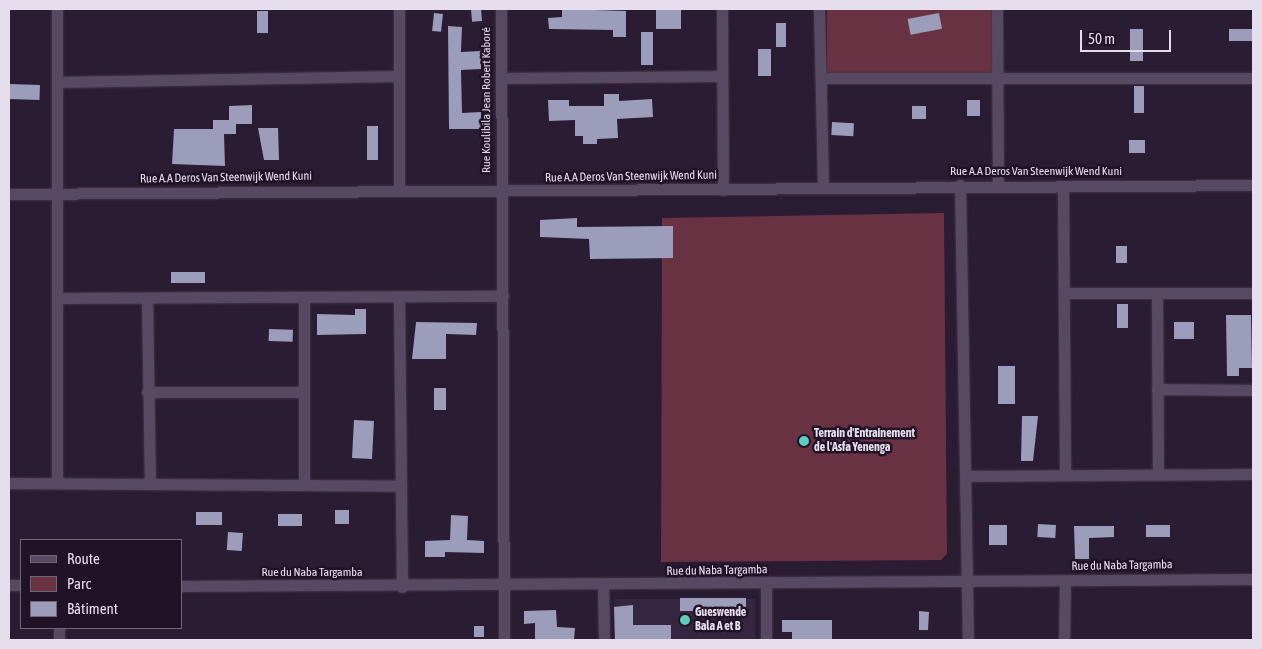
<!DOCTYPE html>
<html>
<head>
<meta charset="utf-8">
<style>
  body { margin:0 }
  #map { position:relative; width:1262px; height:649px; overflow:hidden; background:#2a1c32; font-family:"Asap Condensed",sans-serif }
  div>[style] { position:absolute }
  .built>* { inset:0; background:#362541; transform-origin:0 0 }
  .green>* { inset:0; background:#693242; transform-origin:0 0 }
  .building>* { inset:0; background:#9c9dbb; transform-origin:0 0 }
  .roads { filter:drop-shadow(0 0 1px #413648) drop-shadow(0 0 1px #413648) }
  .street>* { height:11px; margin:-5.5px; padding:0 5.5px; transform-origin:5.5px; border-radius:5.5px; background:#584962 }
  .dots>* { width:14px; height:14px; translate:-50% -50%; box-sizing:border-box; border:2px solid #201328; border-radius:50% }
  span { translate:-50% -50%; white-space:nowrap; text-align:center; line-height:1.15; -webkit-text-stroke:5px #201328; paint-order:stroke }
  .street-label { font-size:12px; color:#e7deed }
  .poi-label { font-size:12px; color:#e7deed; font-weight:700 }
  .left { translate:0 -50%; text-align:left }
  .frame { position:absolute; inset:0; border:10px solid #e7deed; pointer-events:none }
  .legend { position:absolute; left:20px; top:539px; width:162px; height:90px; box-sizing:border-box; background:#201328; border:1px solid #706477; margin:0; padding:6px 9px; list-style:none; font-size:15px; color:#e7deed }
  .legend li { display:flex; align-items:center; gap:10px; height:25px }
  .legend b { width:25px; border:1px solid #706477 }
  .scale { position:absolute; left:1080px; top:30px; width:91px; height:22px; box-sizing:border-box; border:2px solid #e7deed; border-top:0; padding-left:6px; font-size:15px; line-height:18px; white-space:nowrap; color:#e7deed; -webkit-text-stroke:4px #201328; paint-order:stroke }
</style>
</head>
<body>
<div id="map">
  <div class="built">
    <div style="left:755px;top:599px;width:41px;height:141px;rotate:90deg"></div>
  </div>
  <div class="green">
    <div style="left:827px;top:9px;width:166px;height:67px"></div>
    <div style="clip-path:polygon(944px 213px,947px 554px,941px 560px,661px 562px,662px 218px)"></div>
  </div>
  <div class="building">
    <div style="left:481px;top:9px;width:12px;height:10px;rotate:85deg"></div>
    <div style="clip-path:polygon(562px 9px,626px 11px,626px 37px,613px 37px,613px 30px,549px 29px,548px 18px,562px 17px)"></div>
    <div style="left:656px;top:9px;width:25px;height:20px"></div>
    <div style="left:257px;top:11px;width:11px;height:22px"></div>
    <div style="left:434px;top:13px;width:9px;height:18px;rotate:6deg"></div>
    <div style="left:939px;top:13px;width:16px;height:32px;rotate:79deg"></div>
    <div style="left:776px;top:23px;width:10px;height:24px"></div>
    <div style="clip-path:polygon(448px 26px,462px 27px,461px 52px,481px 51px,481px 69px,461px 70px,462px 113px,481px 112px,481px 129px,449px 129px)"></div>
    <div style="left:1130px;top:29px;width:13px;height:32px"></div>
    <div style="left:1229px;top:29px;width:23px;height:12px"></div>
    <div style="left:641px;top:32px;width:12px;height:33px"></div>
    <div style="left:758px;top:49px;width:13px;height:27px"></div>
    <div style="left:9px;top:84px;width:31px;height:15px;rotate:2deg"></div>
    <div style="left:1134px;top:86px;width:10px;height:27px"></div>
    <div style="clip-path:polygon(604px 94px,619px 94px,619px 101px,652px 99px,653px 117px,617px 119px,618px 138px,597px 139px,597px 144px,583px 144px,583px 136px,575px 136px,575px 120px,549px 121px,548px 100px,569px 100px,569px 106px,604px 106px)"></div>
    <div style="left:967px;top:100px;width:13px;height:16px"></div>
    <div style="clip-path:polygon(252px 105px,252px 124px,236px 124px,236px 134px,224px 134px,225px 166px,172px 164px,174px 129px,213px 129px,213px 120px,229px 120px,229px 106px)"></div>
    <div style="left:912px;top:106px;width:14px;height:13px"></div>
    <div style="left:832px;top:122px;width:22px;height:13px;rotate:3deg"></div>
    <div style="left:367px;top:126px;width:11px;height:34px"></div>
    <div style="clip-path:polygon(258px 128px,278px 128px,279px 160px,264px 160px)"></div>
    <div style="left:1129px;top:140px;width:16px;height:13px"></div>
    <div style="clip-path:polygon(577px 218px,577px 227px,673px 226px,673px 258px,590px 259px,589px 239px,540px 237px,540px 220px)"></div>
    <div style="left:1116px;top:246px;width:11px;height:17px"></div>
    <div style="left:171px;top:272px;width:34px;height:11px"></div>
    <div style="left:1117px;top:304px;width:11px;height:24px"></div>
    <div style="clip-path:polygon(355px 309px,366px 309px,366px 334px,317px 335px,317px 314px,355px 315px)"></div>
    <div style="clip-path:polygon(1226px 315px,1251px 315px,1252px 368px,1239px 368px,1239px 376px,1227px 376px)"></div>
    <div style="clip-path:polygon(416px 322px,477px 323px,476px 335px,446px 334px,446px 359px,412px 359px)"></div>
    <div style="left:1174px;top:322px;width:20px;height:17px"></div>
    <div style="left:269px;top:329px;width:24px;height:12px;rotate:2deg"></div>
    <div style="left:998px;top:366px;width:17px;height:38px"></div>
    <div style="left:434px;top:388px;width:12px;height:22px"></div>
    <div style="clip-path:polygon(1022px 416px,1038px 416px,1033px 461px,1021px 461px)"></div>
    <div style="left:354px;top:420px;width:20px;height:38px;rotate:3deg"></div>
    <div style="left:335px;top:510px;width:14px;height:14px"></div>
    <div style="left:196px;top:512px;width:26px;height:13px"></div>
    <div style="left:278px;top:514px;width:24px;height:12px"></div>
    <div style="clip-path:polygon(451px 515px,468px 516px,467px 540px,484px 541px,484px 553px,445px 552px,445px 557px,425px 557px,425px 541px,450px 540px)"></div>
    <div style="left:1038px;top:524px;width:18px;height:13px;rotate:3deg"></div>
    <div style="left:1007px;top:525px;width:20px;height:18px;rotate:90deg"></div>
    <div style="left:1146px;top:525px;width:24px;height:12px"></div>
    <div style="clip-path:polygon(1074px 526px,1114px 526px,1114px 537px,1089px 538px,1089px 559px,1075px 559px)"></div>
    <div style="left:228px;top:532px;width:15px;height:18px;rotate:4deg"></div>
    <div style="left:680px;top:598px;width:66px;height:13px"></div>
    <div style="clip-path:polygon(633px 605px,633px 625px,671px 625px,671px 639px,615px 640px,614px 607px)"></div>
    <div style="clip-path:polygon(556px 610px,557px 627px,575px 628px,574px 640px,535px 640px,535px 623px,524px 624px,524px 611px)"></div>
    <div style="clip-path:polygon(919px 611px,929px 612px,928px 630px,919px 630px)"></div>
    <div style="clip-path:polygon(782px 620px,832px 620px,832px 640px,792px 640px,792px 632px,782px 632px)"></div>
    <div style="left:474px;top:626px;width:10px;height:11px"></div>
  </div>
  <div class="roads">
    <div class="street">
      <div style="left:57px;top:9px;width:474px;rotate:90deg"></div>
      <div style="left:501px;top:9px;width:631px;rotate:89.73deg"></div>
      <div style="left:722px;top:9px;width:181px;rotate:89.7deg"></div>
      <div style="left:819px;top:9px;width:179px;rotate:88.7deg"></div>
      <div style="left:997px;top:9px;width:176px;rotate:89.7deg"></div>
      <div style="left:501px;top:78px;width:221px;rotate:-0.5deg"></div>
      <div style="left:821px;top:78px;width:432px"></div>
      <div style="left:57px;top:82px;width:342px;rotate:-1deg"></div>
      <div style="left:960px;top:185px;width:455px;rotate:89deg"></div>
      <div style="left:1063px;top:186px;width:288px;rotate:89.6deg"></div>
      <div style="left:399px;top:190px;width:181px;rotate:-90deg"></div>
      <div style="left:9px;top:194px;width:1244px;rotate:-0.41deg"></div>
      <div style="left:1064px;top:293px;width:189px"></div>
      <div style="left:1157px;top:295px;width:179px;rotate:89.7deg"></div>
      <div style="left:57px;top:298px;width:446px;rotate:-0.3deg"></div>
      <div style="left:147px;top:298px;width:185px;rotate:89.1deg"></div>
      <div style="left:304px;top:299px;width:185px;rotate:90deg"></div>
      <div style="left:399px;top:300px;width:287px;rotate:89.4deg"></div>
      <div style="left:1157px;top:389px;width:96px;rotate:0.6deg"></div>
      <div style="left:147px;top:392px;width:156px"></div>
      <div style="left:966px;top:476px;width:287px;rotate:-0.4deg"></div>
      <div style="left:9px;top:483px;width:392px;rotate:0.4deg"></div>
      <div style="left:9px;top:585px;width:12px"></div>
      <div style="left:181px;top:586px;width:1072px;rotate:-0.37deg"></div>
      <div style="left:603px;top:586px;width:54px;rotate:88.9deg"></div>
      <div style="left:59px;top:628px;width:12px;rotate:90deg"></div>
      <div style="left:766px;top:640px;width:56px;rotate:-90deg"></div>
      <div style="left:1064px;top:640px;width:59px;rotate:-89deg"></div>
    </div>
  </div>
  <div class="dots">
    <div style="left:804px;top:441px;background:#5bcebb"></div>
    <div style="left:685px;top:620px;background:#5bcebb"></div>
  </div>
  <div class="street-label">
    <span style="left:487px;top:100px;rotate:-90deg">Rue Koulibila Jean Robert Kaboré</span>
    <span style="left:1036px;top:172px">Rue A.A Deros Van Steenwijk Wend Kuni</span>
    <span style="left:631px;top:177px;rotate:-1deg">Rue A.A Deros Van Steenwijk Wend Kuni</span>
    <span style="left:226px;top:178px;rotate:-1deg">Rue A.A Deros Van Steenwijk Wend Kuni</span>
    <span style="left:1122px;top:566px;rotate:-1deg">Rue du Naba Targamba</span>
    <span style="left:717px;top:571px;rotate:-1deg">Rue du Naba Targamba</span>
    <span style="left:312px;top:573px">Rue du Naba Targamba</span>
  </div>
  <div class="poi-label">
    <span class="left" style="left:814px;top:441px">Terrain d'Entrainement<br>de l'Asfa Yenenga</span>
    <span class="left" style="left:695px;top:620px">Gueswende<br>Bala A et B</span>
  </div>
  <div class="frame"></div>
  <ul class="legend">
  <li><b style="height:6px;background:#584962"></b>Route</li>
  <li><b style="height:14px;background:#693242"></b>Parc</li>
  <li><b style="height:14px;background:#9c9dbb"></b>Bâtiment</li>
  </ul>
  <div class="scale">50 m</div>
</div>
</body>
</html>
